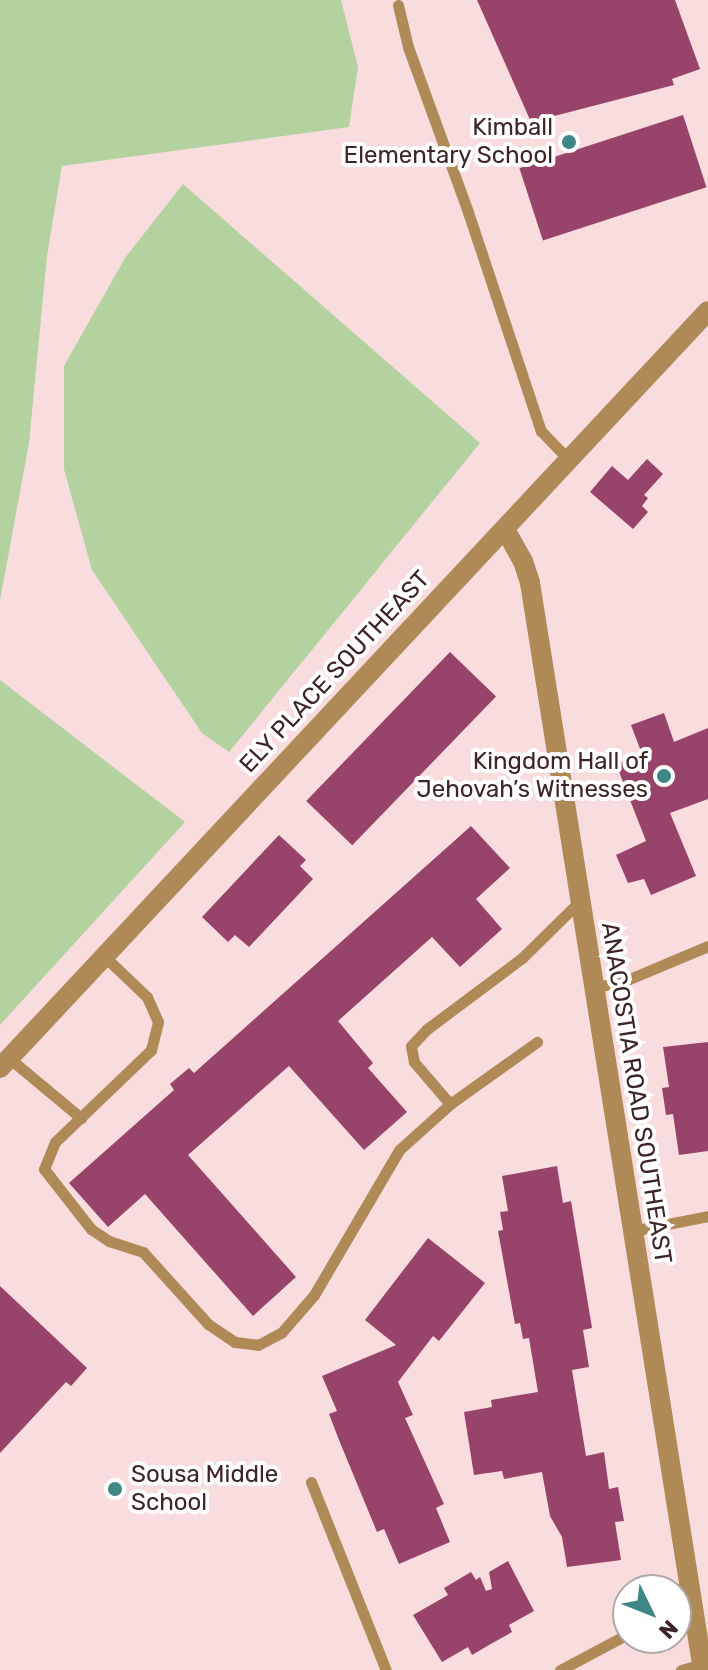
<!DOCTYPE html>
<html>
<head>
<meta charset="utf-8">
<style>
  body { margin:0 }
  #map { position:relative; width:708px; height:1670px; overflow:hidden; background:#f8dcde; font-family:Rubik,sans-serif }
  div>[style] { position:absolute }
  .green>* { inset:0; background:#b3d2a0 }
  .building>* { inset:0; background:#98436a; transform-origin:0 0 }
  .service>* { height:11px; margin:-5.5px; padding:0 5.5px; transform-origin:5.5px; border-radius:5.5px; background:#af8956 }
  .minor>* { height:20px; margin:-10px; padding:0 10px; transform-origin:10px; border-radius:10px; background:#af8956 }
  .dots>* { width:22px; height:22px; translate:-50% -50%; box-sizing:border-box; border:4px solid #fff; border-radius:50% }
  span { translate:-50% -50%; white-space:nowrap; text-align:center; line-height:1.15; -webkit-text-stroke:8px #fff; paint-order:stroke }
  .poi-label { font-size:24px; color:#3d2426 }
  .right { translate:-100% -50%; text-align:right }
  .left { translate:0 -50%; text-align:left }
  .street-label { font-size:24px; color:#3d2426 }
  .north { position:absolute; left:612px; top:1574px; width:80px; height:80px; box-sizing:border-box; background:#fff; border:2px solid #b1a7a8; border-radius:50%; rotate:133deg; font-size:22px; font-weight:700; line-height:32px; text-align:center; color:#3d2426 }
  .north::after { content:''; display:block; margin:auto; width:28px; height:36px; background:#3f8786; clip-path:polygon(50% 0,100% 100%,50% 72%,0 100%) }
</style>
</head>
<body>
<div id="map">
  <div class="green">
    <div style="clip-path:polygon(0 0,341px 0,358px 67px,349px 127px,62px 166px,47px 256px,29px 443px,0 600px)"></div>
    <div style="clip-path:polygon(183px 184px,480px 443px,229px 752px,202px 733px,92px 570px,64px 469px,64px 366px,125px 258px)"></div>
    <div style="clip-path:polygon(0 680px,185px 822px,0 1025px)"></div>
  </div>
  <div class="building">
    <div style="clip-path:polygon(477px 0,675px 0,700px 69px,672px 79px,674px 85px,531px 122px)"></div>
    <div style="left:683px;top:115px;width:76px;height:172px;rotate:72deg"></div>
    <div style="clip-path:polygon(647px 459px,663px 474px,644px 495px,648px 498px,642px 506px,648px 512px,633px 529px,590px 492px,612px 466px,628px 480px)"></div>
    <div style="left:450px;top:652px;width:64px;height:207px;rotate:44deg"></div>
    <div style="clip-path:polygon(664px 713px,674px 742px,708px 728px,708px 799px,670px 813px,696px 876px,651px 895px,644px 879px,628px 883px,616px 855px,646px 841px,616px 764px,642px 754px,631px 725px)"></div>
    <div style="clip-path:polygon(471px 826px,510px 868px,476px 899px,502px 929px,460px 967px,432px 937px,338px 1021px,373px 1063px,368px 1068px,407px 1112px,364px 1150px,289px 1066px,188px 1155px,296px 1277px,253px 1316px,145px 1194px,108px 1227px,69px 1183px,174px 1090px,170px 1084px,189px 1068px,194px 1073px)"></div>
    <div style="clip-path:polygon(279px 835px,306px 860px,300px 866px,313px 879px,249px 947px,235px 935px,228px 942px,202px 917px)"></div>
    <div style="clip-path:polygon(708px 1042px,708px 1151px,679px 1155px,673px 1114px,666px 1115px,662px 1088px,669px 1087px,663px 1047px)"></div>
    <div style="clip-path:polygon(557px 1166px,563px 1203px,571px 1201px,592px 1328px,583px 1330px,589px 1367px,572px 1370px,586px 1456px,604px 1452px,609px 1489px,618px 1487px,624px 1521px,615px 1522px,621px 1560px,567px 1567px,562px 1537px,550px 1516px,542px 1472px,504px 1479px,502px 1471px,474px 1475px,464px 1412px,492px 1407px,491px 1400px,538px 1392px,529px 1338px,523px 1339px,520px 1323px,515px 1324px,498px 1231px,503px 1230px,500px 1212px,508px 1211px,502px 1176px)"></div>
    <div style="clip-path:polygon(428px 1238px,485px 1283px,439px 1341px,433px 1336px,398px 1382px,413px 1415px,405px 1418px,444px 1504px,436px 1508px,450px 1542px,399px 1564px,384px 1529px,377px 1532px,339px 1440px,329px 1414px,337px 1411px,322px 1376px,396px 1345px,365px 1320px)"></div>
    <div style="clip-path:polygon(0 1286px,87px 1368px,71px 1386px,66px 1382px,0 1453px)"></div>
    <div style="clip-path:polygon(508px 1561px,534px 1611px,509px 1625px,512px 1632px,489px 1645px,472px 1655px,468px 1647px,442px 1662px,413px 1615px,448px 1595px,444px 1588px,471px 1572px,476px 1580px,480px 1577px,486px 1591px,492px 1589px,489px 1572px)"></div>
  </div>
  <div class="service">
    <div style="left:398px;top:5px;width:43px;rotate:76.6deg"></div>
    <div style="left:408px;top:47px;width:176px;rotate:70deg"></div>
    <div style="left:468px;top:212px;width:231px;rotate:71.6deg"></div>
    <div style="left:541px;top:431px;width:39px;rotate:46deg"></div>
    <div style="left:104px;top:956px;width:59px;rotate:43.6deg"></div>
    <div style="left:147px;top:997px;width:27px;rotate:66deg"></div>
    <div style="left:158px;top:1022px;width:29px;rotate:104deg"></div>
    <div style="left:151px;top:1050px;width:133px;rotate:136.2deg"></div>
    <div style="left:55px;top:1142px;width:29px;rotate:112deg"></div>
    <div style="left:44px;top:1169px;width:76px;rotate:51.9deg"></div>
    <div style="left:91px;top:1229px;width:22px;rotate:34deg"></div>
    <div style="left:109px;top:1241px;width:36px;rotate:18deg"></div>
    <div style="left:143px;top:1252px;width:97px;rotate:47.9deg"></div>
    <div style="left:208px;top:1324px;width:32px;rotate:34deg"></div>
    <div style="left:235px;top:1342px;width:23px;rotate:7deg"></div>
    <div style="left:258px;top:1345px;width:27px;rotate:-28deg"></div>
    <div style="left:282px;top:1332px;width:49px;rotate:-49.1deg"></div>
    <div style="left:314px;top:1295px;width:168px;rotate:-59.6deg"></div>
    <div style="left:399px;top:1150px;width:69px;rotate:-42deg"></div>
    <div style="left:450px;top:1104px;width:55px;rotate:-130.6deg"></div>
    <div style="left:414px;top:1062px;width:16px;rotate:-101deg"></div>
    <div style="left:411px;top:1046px;width:23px;rotate:-47deg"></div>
    <div style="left:427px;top:1029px;width:119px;rotate:-36.8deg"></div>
    <div style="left:522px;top:958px;width:80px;rotate:-44.5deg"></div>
    <div style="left:593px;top:988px;width:35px;rotate:-13deg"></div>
    <div style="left:627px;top:980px;width:88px;rotate:-22.8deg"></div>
    <div style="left:9px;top:1058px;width:94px;rotate:39.8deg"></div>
    <div style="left:450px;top:1104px;width:107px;rotate:-35.5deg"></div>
    <div style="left:632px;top:1231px;width:77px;rotate:-11.2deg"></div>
    <div style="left:311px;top:1482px;width:202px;rotate:68.3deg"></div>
    <div style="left:676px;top:1619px;width:19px;rotate:-18deg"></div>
    <div style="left:560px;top:1670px;width:77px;rotate:-27.9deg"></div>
    <div style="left:681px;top:1670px;width:22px;rotate:-16deg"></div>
  </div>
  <div class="minor">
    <div style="left:505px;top:529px;width:37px;rotate:61deg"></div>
    <div style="left:523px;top:561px;width:23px;rotate:72deg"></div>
    <div style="left:530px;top:583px;width:1101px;rotate:80.96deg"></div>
    <div style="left:0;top:1068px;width:1036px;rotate:-46.92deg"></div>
  </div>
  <div class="dots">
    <div style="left:569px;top:142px;background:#3f8786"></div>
    <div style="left:664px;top:776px;background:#3f8786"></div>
    <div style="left:115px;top:1489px;background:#3f8786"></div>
  </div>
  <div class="poi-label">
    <span class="right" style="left:553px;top:142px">Kimball<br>Elementary School</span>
    <span class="right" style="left:648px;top:776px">Kingdom Hall of<br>Jehovah’s Witnesses</span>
    <span class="left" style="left:131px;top:1489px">Sousa Middle<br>School</span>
  </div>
  <div class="street-label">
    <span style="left:335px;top:672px;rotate:-47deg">ELY PLACE SOUTHEAST</span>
    <span style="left:636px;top:1093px;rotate:81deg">ANACOSTIA ROAD SOUTHEAST</span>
  </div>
  <div class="north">N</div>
</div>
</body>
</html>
